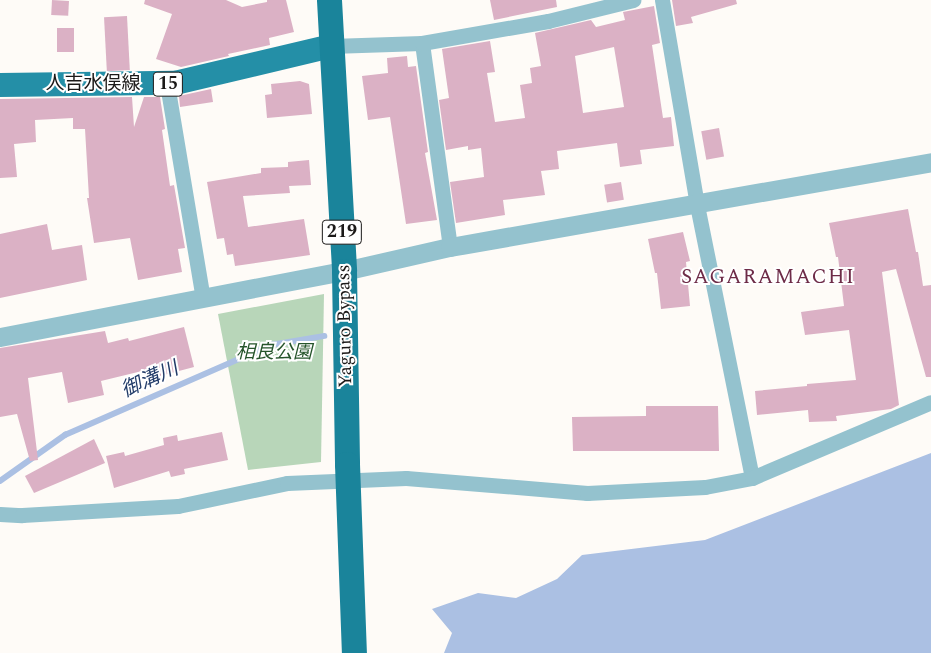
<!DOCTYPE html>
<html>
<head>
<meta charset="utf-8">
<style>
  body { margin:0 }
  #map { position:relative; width:931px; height:653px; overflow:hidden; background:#fefbf7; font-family:Spectral,"Noto Sans JP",serif }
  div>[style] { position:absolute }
  .green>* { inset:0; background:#b8d6b9 }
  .water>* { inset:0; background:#abc0e3 }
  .stream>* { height:5.5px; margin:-2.75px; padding:0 2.75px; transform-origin:2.75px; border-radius:2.75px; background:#abc0e3 }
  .building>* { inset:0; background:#dbb1c5; transform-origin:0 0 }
  .minor>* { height:15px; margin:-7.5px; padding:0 7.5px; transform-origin:7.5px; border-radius:7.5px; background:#94c2ce }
  .tertiary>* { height:19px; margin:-9.5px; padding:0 9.5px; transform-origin:9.5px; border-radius:9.5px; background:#94c2ce }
  .primary>* { height:24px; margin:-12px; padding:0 12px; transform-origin:12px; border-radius:12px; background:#248fa7 }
  .trunk>* { height:25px; margin:-12.5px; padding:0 12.5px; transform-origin:12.5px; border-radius:12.5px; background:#1a849b }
  .trunk-bridge>* { height:25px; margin:-12.5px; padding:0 12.5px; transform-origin:12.5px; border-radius:12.5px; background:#1a849b }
  span { translate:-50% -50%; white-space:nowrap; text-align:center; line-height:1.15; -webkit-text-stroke:4px #fff; paint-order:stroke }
  .shield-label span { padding:1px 4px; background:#fff; border:1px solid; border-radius:4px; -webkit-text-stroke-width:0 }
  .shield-label { font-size:18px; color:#1b1918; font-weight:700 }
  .street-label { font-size:19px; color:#1b1918 }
  .park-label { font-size:19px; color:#26552b; font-style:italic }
  .water-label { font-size:20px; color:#213b68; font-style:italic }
  .quarter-label { font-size:21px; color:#6d2b47; letter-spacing:1px }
</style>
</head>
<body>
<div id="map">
  <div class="green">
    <div style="clip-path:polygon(324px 294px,321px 462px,248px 470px,218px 314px)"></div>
  </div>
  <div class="water">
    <div style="clip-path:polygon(931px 453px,931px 653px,444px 653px,452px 633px,432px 609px,478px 593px,516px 598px,557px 579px,582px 555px,705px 540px)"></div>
  </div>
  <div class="stream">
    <div style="left:0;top:481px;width:80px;rotate:-35.3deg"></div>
    <div style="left:65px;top:435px;width:225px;rotate:-23.6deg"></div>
    <div style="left:271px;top:345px;width:54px;rotate:-9.6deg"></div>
  </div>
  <div class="building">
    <div style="left:52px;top:0;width:17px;height:15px;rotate:3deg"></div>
    <div style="clip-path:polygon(145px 0,226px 0,242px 7px,267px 2px,267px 0,286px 0,294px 32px,269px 38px,270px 45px,228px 54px,229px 56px,181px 67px,156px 59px,172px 14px,144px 4px)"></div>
    <div style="clip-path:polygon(490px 0,556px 0,557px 7px,494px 20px)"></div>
    <div style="clip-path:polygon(672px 0,736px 0,737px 4px,691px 17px,693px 23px,676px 26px)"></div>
    <div style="clip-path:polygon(evenodd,654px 6px,660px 43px,652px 45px,663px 118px,671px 117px,674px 146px,640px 150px,642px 164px,620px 167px,617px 143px,557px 151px,559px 169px,541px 171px,545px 195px,503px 200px,505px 215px,456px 223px,450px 182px,484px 177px,481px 148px,468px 150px,468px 146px,446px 150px,439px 100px,449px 98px,442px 49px,490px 41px,495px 72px,487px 73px,495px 122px,525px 118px,520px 85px,532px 83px,530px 68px,541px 66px,535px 33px,591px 20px,596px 27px,625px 20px,623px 12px,654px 6px,614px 47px,624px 107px,583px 113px,575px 56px,614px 47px)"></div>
    <div style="left:127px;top:16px;width:54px;height:23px;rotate:87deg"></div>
    <div style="left:57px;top:28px;width:17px;height:24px"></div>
    <div style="clip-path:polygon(407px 56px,408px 67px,416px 66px,428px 152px,425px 153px,437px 220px,406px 224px,390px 117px,368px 120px,362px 76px,388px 73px,387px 58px)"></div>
    <div style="clip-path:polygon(300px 81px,309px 84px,312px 114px,267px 118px,265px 95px,272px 94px,271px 84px)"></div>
    <div style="clip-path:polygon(211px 89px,213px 102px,180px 107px,179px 96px)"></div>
    <div style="clip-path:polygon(132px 97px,134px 127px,144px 97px,160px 97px,165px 129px,162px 130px,170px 186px,174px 185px,185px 248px,178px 249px,182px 272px,138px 280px,130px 238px,94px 243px,87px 198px,89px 198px,85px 129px,73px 129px,73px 118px,35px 120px,36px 142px,14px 144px,17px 177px,0 178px,0 99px)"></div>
    <div style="left:719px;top:128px;width:29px;height:18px;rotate:80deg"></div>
    <div style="clip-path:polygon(309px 160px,311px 185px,289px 186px,290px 193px,243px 196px,248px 227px,304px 219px,310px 255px,235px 266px,233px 254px,227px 255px,224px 238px,217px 239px,207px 182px,261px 173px,261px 168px,288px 167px,288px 162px)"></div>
    <div style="left:621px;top:182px;width:18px;height:17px;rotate:81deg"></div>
    <div style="clip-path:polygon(908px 209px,916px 252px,918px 252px,923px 286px,931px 285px,931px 377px,926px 377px,896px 269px,882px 272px,899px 405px,891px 409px,836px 416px,837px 421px,809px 422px,808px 410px,757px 415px,755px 391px,807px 386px,807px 384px,856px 380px,849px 330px,805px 335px,801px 312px,844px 306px,838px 257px,836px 257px,829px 223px)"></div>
    <div style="clip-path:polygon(47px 224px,52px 250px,82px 245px,87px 280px,0 298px,0 234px)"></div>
    <div style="clip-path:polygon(683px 232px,690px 261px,686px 262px,690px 306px,661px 309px,657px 273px,655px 273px,648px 239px)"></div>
    <div style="clip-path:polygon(184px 327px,194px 367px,145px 380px,142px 371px,101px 381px,104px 395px,68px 403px,62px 372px,28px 378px,38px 460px,30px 461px,17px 414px,0 417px,0 348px,105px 331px,108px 343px,128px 338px,129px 341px)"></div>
    <div style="clip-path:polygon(646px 406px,718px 406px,719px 451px,573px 451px,572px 417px,646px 416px)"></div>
    <div style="clip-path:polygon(222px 432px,228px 460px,184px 469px,185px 474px,171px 477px,169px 471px,114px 488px,106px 456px,124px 452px,125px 456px,164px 445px,163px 438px,177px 435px,178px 441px)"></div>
    <div style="clip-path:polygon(94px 439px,105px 463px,34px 493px,25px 476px)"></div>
  </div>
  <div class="minor">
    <div style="left:662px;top:0;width:208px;rotate:80.3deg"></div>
    <div style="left:697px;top:205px;width:278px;rotate:78.6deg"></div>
    <div style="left:422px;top:43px;width:206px;rotate:82.2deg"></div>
    <div style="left:331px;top:46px;width:91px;rotate:-1.9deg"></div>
    <div style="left:422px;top:43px;width:128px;rotate:-9.9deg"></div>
    <div style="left:548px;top:21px;width:88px;rotate:-13.9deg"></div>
    <div style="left:167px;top:84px;width:218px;rotate:80.5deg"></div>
    <div style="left:0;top:514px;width:22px;rotate:3deg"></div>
    <div style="left:22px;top:515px;width:156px;rotate:-3.3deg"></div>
    <div style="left:178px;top:506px;width:111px;rotate:-11.9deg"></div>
    <div style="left:287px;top:483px;width:119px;rotate:-2.4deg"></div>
    <div style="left:406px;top:478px;width:182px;rotate:4.7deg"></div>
    <div style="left:587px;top:493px;width:118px;rotate:-2.9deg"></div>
    <div style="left:705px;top:487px;width:48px;rotate:-10.8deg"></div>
    <div style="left:752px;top:478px;width:194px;rotate:-23deg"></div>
  </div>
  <div class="tertiary">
    <div style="left:0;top:337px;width:350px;rotate:-10.9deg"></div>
    <div style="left:344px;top:271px;width:109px;rotate:-12.8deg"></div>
    <div style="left:450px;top:247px;width:488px;rotate:-10deg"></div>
  </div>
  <div class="primary">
    <div style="left:0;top:85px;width:175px;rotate:-0.7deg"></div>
    <div style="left:175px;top:83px;width:160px;rotate:-13.3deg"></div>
  </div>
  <div class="trunk">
    <div style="left:329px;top:0;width:271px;rotate:86.8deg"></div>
    <div style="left:344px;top:271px;width:193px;rotate:89.1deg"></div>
  </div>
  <div class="trunk-bridge">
    <div style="left:347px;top:464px;width:189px;rotate:87.9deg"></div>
  </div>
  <div class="shield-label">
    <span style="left:168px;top:84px">15</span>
    <span style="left:342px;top:232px">219</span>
  </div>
  <div class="street-label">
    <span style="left:93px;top:84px">人吉水俣線</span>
    <span style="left:345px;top:326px;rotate:-91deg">Yaguro Bypass</span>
  </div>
  <div class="park-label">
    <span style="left:274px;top:353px">相良公園</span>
  </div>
  <div class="water-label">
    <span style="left:150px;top:380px;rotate:-24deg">御溝川</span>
  </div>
  <div class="quarter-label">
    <span style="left:768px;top:277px">SAGARAMACHI</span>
  </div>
</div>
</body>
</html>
